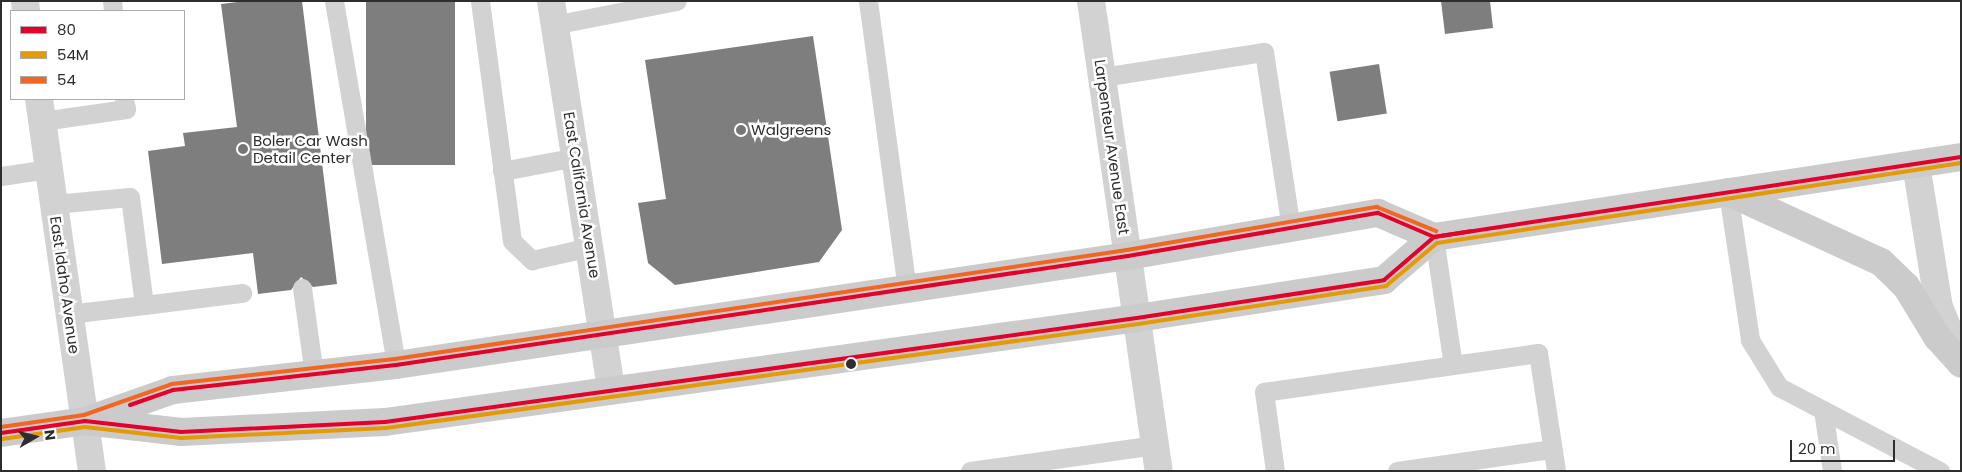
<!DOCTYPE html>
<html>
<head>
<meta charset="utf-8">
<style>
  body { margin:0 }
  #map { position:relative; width:1962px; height:472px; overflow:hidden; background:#fff; font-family:Poppins,sans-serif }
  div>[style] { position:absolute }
  .building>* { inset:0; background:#7e7e7e; transform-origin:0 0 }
  .service>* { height:19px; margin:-9.5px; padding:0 9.5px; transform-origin:9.5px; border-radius:9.5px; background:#d2d2d2 }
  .minor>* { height:28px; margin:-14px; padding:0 14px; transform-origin:14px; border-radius:14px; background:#d2d2d2 }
  .tertiary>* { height:28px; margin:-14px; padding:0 14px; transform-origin:14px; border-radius:14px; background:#d2d2d2 }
  .secondary>* { height:28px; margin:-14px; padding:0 14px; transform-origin:14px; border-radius:14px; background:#cbcbcb }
  .bus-1>* { height:4px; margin:-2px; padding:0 2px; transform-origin:2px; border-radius:2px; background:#e4002b }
  .bus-2>* { height:4px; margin:-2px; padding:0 2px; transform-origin:2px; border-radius:2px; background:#e39a04 }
  .bus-3>* { height:4px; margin:-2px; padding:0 2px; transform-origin:2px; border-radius:2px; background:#f26522 }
  .dots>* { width:14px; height:14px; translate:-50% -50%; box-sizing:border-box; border:2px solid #fff; border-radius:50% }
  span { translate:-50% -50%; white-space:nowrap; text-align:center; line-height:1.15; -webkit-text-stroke:5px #fff; paint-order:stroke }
  .poi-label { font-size:15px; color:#2d2d2d }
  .left { translate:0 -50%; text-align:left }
  .street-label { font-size:15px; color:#2d2d2d }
  .frame { position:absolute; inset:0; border:2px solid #2d2d2d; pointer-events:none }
  .legend { position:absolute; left:10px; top:10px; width:175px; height:90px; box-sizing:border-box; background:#fff; border:1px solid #ababab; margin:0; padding:6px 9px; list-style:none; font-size:15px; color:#2d2d2d }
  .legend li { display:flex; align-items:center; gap:10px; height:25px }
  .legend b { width:25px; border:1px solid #ababab }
  .north { position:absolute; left:10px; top:412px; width:50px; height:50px; -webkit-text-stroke:4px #fff; paint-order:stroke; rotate:82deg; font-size:14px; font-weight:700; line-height:20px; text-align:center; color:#2d2d2d }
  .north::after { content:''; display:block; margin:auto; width:18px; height:22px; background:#2d2d2d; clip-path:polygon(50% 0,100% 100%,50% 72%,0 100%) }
  .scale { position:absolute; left:1790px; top:440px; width:105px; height:22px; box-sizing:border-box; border:2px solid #2d2d2d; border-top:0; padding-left:6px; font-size:15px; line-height:18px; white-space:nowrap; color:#2d2d2d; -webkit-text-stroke:4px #fff; paint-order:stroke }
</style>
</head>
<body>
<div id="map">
  <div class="building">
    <div style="clip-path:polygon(246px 1px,302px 1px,337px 284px,313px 287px,301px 277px,291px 290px,258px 294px,253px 253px,162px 264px,148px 151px,185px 146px,183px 133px,237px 127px,221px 4px)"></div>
    <div style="left:366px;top:1px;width:89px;height:164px"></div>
    <div style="clip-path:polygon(1441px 1px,1490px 1px,1493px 28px,1445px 34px)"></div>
    <div style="clip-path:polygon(813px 36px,842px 230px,819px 262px,675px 285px,648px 263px,638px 203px,666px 199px,645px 60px)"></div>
    <div style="left:1379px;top:64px;width:50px;height:50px;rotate:81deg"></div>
  </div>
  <div class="service">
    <div style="left:112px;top:1px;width:10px;rotate:84deg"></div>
    <div style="left:334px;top:1px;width:369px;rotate:80.3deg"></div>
    <div style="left:480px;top:1px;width:242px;rotate:82.4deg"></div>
    <div style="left:512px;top:241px;width:28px;rotate:44deg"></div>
    <div style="left:532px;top:260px;width:59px;rotate:-12.6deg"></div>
    <div style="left:868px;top:1px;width:291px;rotate:82.3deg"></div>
    <div style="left:553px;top:25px;width:126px;rotate:-11deg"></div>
    <div style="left:1102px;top:77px;width:164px;rotate:-8.8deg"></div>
    <div style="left:1264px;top:52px;width:178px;rotate:81.3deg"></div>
    <div style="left:42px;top:121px;width:85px;rotate:-8.1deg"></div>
    <div style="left:126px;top:109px;width:10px;rotate:-101deg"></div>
    <div style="left:502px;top:171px;width:76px;rotate:-10.6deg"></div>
    <div style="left:1px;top:176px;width:49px;rotate:-8.3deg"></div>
    <div style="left:1728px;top:192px;width:150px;rotate:81.5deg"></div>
    <div style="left:1750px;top:340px;width:55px;rotate:58.3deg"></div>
    <div style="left:1779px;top:387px;width:182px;rotate:27.6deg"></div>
    <div style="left:54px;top:204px;width:76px;rotate:-5.3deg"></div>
    <div style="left:130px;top:197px;width:109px;rotate:82.6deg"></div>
    <div style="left:144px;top:305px;width:76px;rotate:173.2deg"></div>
    <div style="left:1434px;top:237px;width:129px;rotate:81.6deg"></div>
    <div style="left:1453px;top:365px;width:86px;rotate:-8deg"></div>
    <div style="left:1538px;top:353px;width:119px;rotate:81.3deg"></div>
    <div style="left:302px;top:288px;width:88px;rotate:82.1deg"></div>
    <div style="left:144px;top:305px;width:99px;rotate:-7deg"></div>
    <div style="left:1823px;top:410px;width:62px;rotate:81.6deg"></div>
    <div style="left:970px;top:471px;width:187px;rotate:-8deg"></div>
    <div style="left:1275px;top:471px;width:80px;rotate:-97.9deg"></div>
    <div style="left:1264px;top:392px;width:191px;rotate:-8.1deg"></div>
    <div style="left:1397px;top:471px;width:157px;rotate:-8.1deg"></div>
  </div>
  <div class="minor">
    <div style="left:25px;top:1px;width:10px;rotate:84deg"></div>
    <div style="left:551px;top:1px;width:394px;rotate:81.2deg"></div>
    <div style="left:39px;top:99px;width:376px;rotate:81.9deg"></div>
  </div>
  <div class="tertiary">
    <div style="left:1091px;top:1px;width:475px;rotate:81.8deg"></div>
    <div style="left:1916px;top:164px;width:145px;rotate:80.9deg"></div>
    <div style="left:1939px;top:307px;width:50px;rotate:67.6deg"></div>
  </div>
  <div class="secondary">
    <div style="left:1728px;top:192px;width:168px;rotate:24.6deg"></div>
    <div style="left:1881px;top:262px;width:35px;rotate:44deg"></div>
    <div style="left:1906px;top:286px;width:60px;rotate:58.7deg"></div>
    <div style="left:1937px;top:337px;width:36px;rotate:48deg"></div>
    <div style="left:85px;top:421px;width:97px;rotate:6.5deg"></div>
    <div style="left:181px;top:432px;width:204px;rotate:-2.8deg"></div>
    <div style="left:385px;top:422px;width:759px;rotate:-7.87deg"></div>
    <div style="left:1137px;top:318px;width:250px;rotate:-8.7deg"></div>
    <div style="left:1384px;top:280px;width:66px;rotate:-40.7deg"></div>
    <div style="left:1434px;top:237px;width:533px;rotate:-8.63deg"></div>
    <div style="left:1px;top:433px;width:85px;rotate:-8.1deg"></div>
    <div style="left:85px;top:421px;width:93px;rotate:-19.4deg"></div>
    <div style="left:173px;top:390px;width:224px;rotate:-6.4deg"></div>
    <div style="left:396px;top:365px;width:740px;rotate:-8.47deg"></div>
    <div style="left:1128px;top:256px;width:254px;rotate:-9.8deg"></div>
    <div style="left:1378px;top:213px;width:61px;rotate:23.2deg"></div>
  </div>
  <div class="bus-1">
    <div style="left:130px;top:405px;width:46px;rotate:-19.2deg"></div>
    <div style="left:173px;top:390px;width:224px;rotate:-6.4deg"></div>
    <div style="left:396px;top:365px;width:740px;rotate:-8.47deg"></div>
    <div style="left:1128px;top:256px;width:254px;rotate:-9.8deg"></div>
    <div style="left:1378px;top:213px;width:61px;rotate:23.2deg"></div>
    <div style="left:1434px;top:237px;width:37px;rotate:-9deg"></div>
    <div style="left:1px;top:433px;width:85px;rotate:-8.1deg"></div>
    <div style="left:85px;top:421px;width:97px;rotate:6.5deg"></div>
    <div style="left:181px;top:432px;width:204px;rotate:-2.8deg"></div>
    <div style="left:385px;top:422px;width:759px;rotate:-7.87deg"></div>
    <div style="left:1137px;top:318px;width:250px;rotate:-8.7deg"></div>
    <div style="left:1384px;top:280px;width:66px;rotate:-40.7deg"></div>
    <div style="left:1434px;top:237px;width:533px;rotate:-8.63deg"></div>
  </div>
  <div class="bus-2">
    <div style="left:2px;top:439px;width:84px;rotate:-8.2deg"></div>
    <div style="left:85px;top:427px;width:97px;rotate:6.5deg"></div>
    <div style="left:181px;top:438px;width:205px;rotate:-2.8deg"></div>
    <div style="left:386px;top:428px;width:759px;rotate:-7.87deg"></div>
    <div style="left:1138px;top:324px;width:251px;rotate:-8.7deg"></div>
    <div style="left:1386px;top:286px;width:67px;rotate:-40.1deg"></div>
    <div style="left:1437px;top:243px;width:530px;rotate:-8.68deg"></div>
  </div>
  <div class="bus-3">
    <div style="left:1px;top:427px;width:84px;rotate:-8.2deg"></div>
    <div style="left:84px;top:415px;width:93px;rotate:-19.4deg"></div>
    <div style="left:172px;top:384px;width:224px;rotate:-6.4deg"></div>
    <div style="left:395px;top:359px;width:740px;rotate:-8.47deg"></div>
    <div style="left:1127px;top:250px;width:254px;rotate:-9.8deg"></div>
    <div style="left:1377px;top:207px;width:64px;rotate:22.1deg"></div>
  </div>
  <div class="dots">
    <div style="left:741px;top:130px;background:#767676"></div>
    <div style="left:243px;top:149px;background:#767676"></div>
    <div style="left:851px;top:364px;background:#2d2d2d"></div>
  </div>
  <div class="poi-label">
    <span class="left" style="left:751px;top:130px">Walgreens</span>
    <span class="left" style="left:253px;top:149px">Boler Car Wash<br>Detail Center</span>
  </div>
  <div class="street-label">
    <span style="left:1112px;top:147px;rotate:82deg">Larpenteur Avenue East</span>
    <span style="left:582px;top:195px;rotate:81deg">East California Avenue</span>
    <span style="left:65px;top:285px;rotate:82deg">East Idaho Avenue</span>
  </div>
  <div class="frame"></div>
  <ul class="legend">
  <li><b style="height:6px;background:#e4002b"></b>80</li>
  <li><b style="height:6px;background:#e39a04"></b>54M</li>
  <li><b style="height:6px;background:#f26522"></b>54</li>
  </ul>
  <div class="north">N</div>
  <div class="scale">20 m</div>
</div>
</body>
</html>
